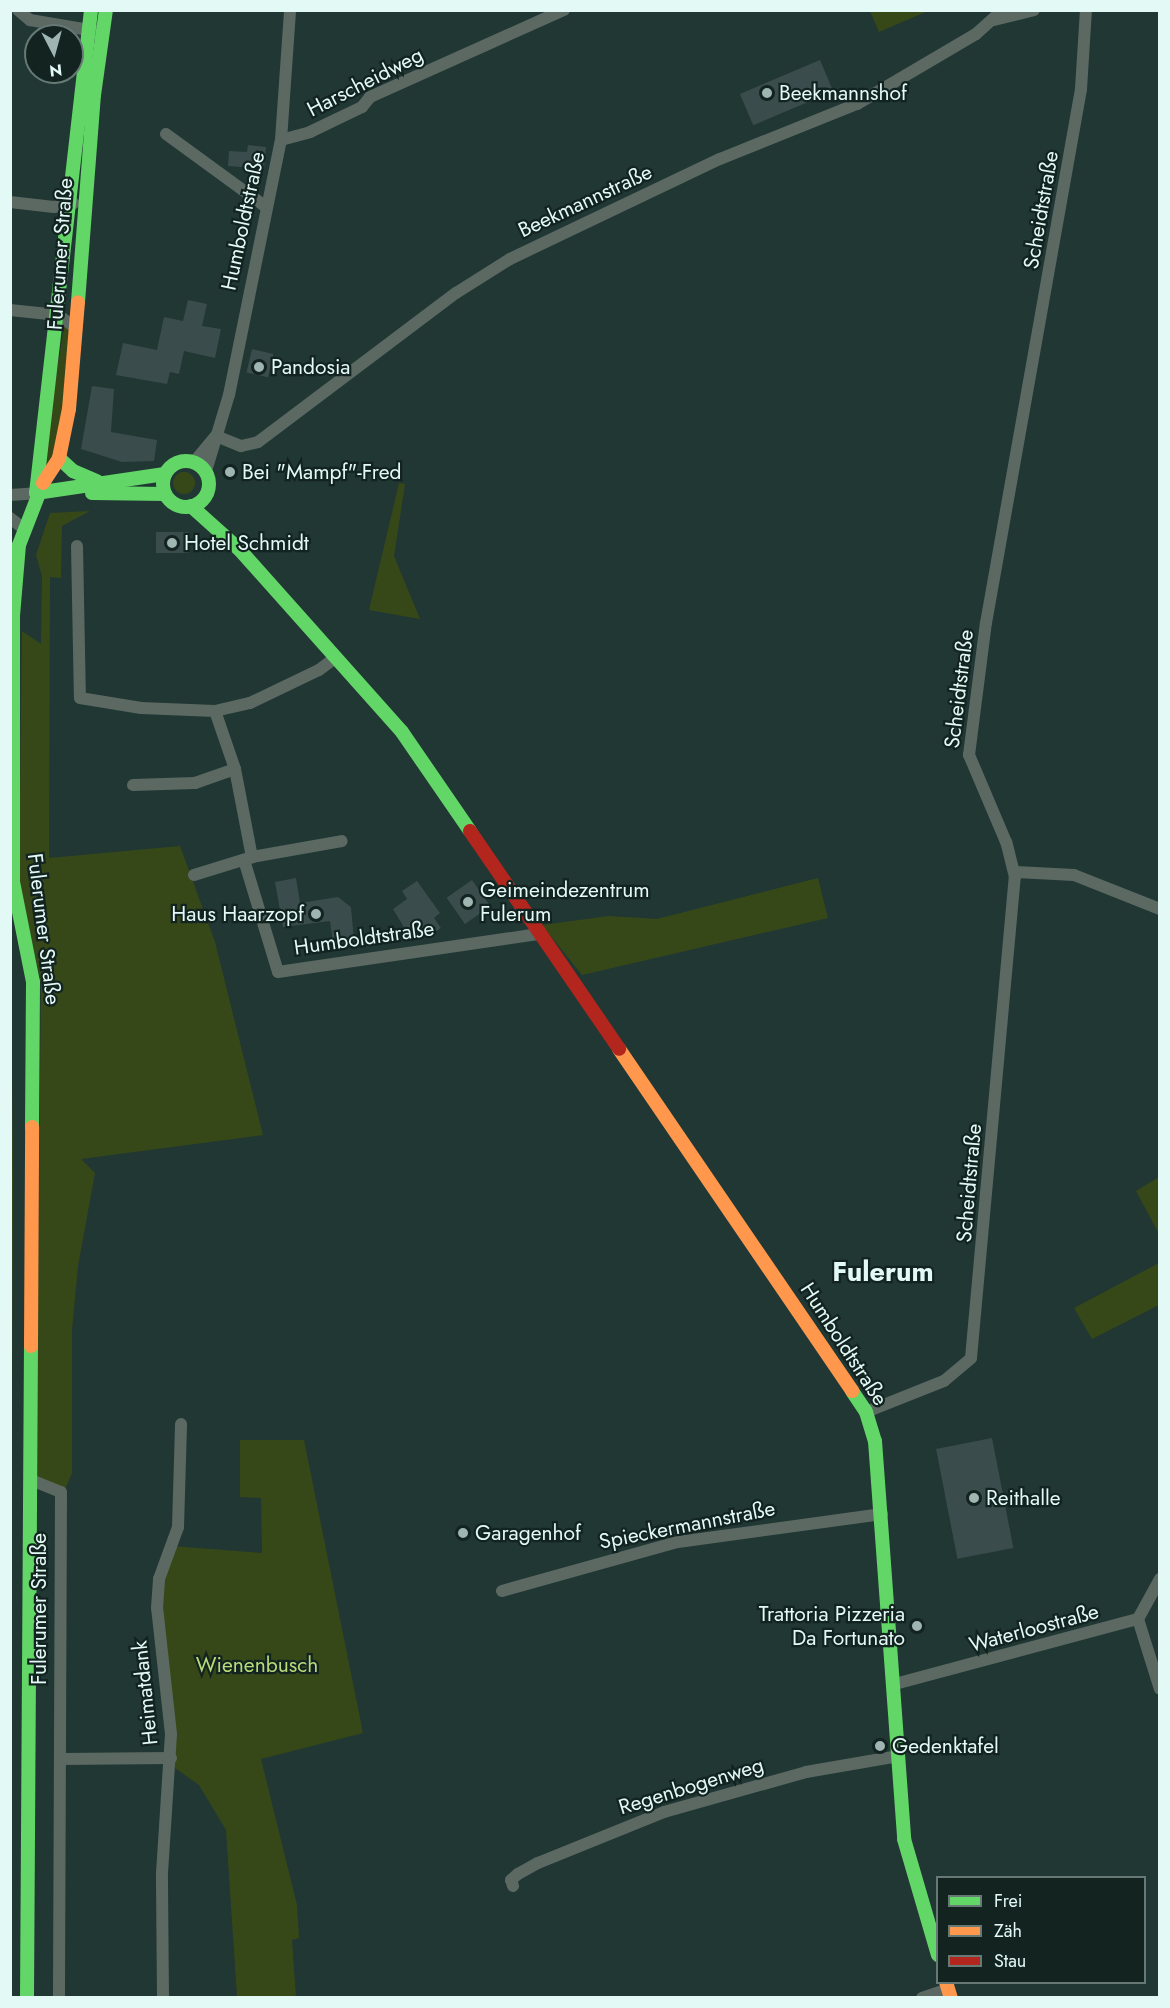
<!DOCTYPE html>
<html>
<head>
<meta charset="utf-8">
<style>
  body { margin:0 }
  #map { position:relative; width:1170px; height:2008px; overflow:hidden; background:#213734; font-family:Jost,sans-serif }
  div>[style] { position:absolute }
  .green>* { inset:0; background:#374818 }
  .round { border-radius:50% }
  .building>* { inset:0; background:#3b4c4d; transform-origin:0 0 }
  .street>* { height:12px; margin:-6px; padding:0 6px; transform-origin:6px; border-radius:6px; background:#5b6962 }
  .fast>* { height:14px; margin:-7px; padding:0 7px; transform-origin:7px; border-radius:7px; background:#63d668 }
  .fast>.ring { margin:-7px; padding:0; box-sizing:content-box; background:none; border:14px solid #63d668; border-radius:50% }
  .slow>* { height:14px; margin:-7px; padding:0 7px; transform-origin:7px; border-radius:7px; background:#ff974d }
  .jam>* { height:14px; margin:-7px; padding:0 7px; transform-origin:7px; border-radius:7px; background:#b3261e }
  .dots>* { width:16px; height:16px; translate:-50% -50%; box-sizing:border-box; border:3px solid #122320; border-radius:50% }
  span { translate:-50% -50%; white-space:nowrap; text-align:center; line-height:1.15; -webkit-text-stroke:4.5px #122320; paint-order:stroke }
  .street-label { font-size:21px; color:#e3f9f5 }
  .poi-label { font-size:21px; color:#e3f9f5 }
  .left { translate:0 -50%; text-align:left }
  .right { translate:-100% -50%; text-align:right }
  .park-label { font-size:21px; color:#b8db78 }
  .district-label { font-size:27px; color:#e3f9f5; font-weight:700 }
  .frame { position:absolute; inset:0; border:12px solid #e3f9f5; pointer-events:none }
  .legend { position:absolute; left:936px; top:1876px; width:210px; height:108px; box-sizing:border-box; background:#122320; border:2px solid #667975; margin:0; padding:8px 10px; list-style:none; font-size:18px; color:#e3f9f5 }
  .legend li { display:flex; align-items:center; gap:12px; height:30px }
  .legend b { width:30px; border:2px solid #667975 }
  .north { position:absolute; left:24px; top:24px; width:60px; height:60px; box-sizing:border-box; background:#122320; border:2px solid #667975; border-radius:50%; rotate:174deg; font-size:16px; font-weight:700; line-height:24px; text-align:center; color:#e3f9f5 }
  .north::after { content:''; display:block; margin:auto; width:21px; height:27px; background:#9fb5b1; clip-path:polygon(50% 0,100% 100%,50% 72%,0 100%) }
</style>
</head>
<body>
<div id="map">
  <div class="green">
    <div style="clip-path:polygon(870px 11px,928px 11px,879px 32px)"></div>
    <div style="clip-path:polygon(64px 327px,69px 329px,66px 407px,49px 468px,42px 467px)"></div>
    <div class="round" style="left:173px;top:472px;width:22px;height:22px"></div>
    <div style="clip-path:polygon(399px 483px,405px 484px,394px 556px,420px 619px,369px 610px)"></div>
    <div style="clip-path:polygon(90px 511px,62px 526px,61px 578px,50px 577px,49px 858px,180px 846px,215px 942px,263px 1135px,81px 1159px,95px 1173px,78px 1266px,72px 1330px,72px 1473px,64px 1492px,36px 1480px,41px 983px,19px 881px,22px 631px,41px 644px,42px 576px,36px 555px,50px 513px)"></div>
    <div style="clip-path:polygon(818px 878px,828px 918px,582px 975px,542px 925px,609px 916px,657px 919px)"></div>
    <div style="clip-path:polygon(11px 962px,13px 1179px,11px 1619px)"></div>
    <div style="clip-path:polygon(1159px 1177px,1159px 1234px,1136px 1191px)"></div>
    <div style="clip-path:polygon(1159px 1263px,1159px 1305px,1092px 1339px,1074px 1308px)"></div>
    <div style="clip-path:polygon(240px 1440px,304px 1440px,363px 1733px,261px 1759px,297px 1905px,299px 1938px,292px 1940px,296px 1997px,237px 1997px,226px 1830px,199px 1785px,175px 1768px,161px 1628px,162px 1578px,172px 1546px,262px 1553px,261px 1498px,240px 1497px)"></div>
  </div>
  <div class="building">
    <div style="left:820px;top:60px;width:34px;height:87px;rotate:67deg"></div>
    <div style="clip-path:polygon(248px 145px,266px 147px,264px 169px,228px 166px,229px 151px,247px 152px)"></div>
    <div style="clip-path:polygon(188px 300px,207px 304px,202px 326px,221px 329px,215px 358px,184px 351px,179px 374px,170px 372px,167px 384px,116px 375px,123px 343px,157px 350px,164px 317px,183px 321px)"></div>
    <div style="left:252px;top:349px;width:22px;height:24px;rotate:13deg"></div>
    <div style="clip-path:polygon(92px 386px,114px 389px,111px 432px,157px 440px,154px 461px,122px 462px,81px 449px)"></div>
    <div style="left:156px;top:532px;width:33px;height:21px"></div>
    <div style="clip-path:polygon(296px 878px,300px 903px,338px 897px,351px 907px,354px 941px,333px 943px,330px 921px,283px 927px,275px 882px)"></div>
    <div style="left:472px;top:880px;width:32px;height:31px;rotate:55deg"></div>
    <div style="clip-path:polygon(417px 881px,440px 913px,434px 918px,441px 928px,431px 935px,426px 928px,411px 939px,393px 909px,407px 899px,402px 891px)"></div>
    <div style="left:992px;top:1438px;width:112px;height:57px;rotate:79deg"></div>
  </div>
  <div class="street">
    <div style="left:18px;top:10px;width:16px;rotate:40deg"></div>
    <div style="left:30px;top:20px;width:66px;rotate:9.6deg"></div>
    <div style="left:994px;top:20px;width:41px;rotate:-14deg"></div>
    <div style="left:166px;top:134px;width:124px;rotate:36.1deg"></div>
    <div style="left:281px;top:140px;width:30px;rotate:-15deg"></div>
    <div style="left:310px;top:132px;width:58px;rotate:-25.7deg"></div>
    <div style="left:362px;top:107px;width:13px;rotate:-51deg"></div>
    <div style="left:370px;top:97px;width:213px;rotate:-24.2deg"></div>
    <div style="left:10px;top:202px;width:44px;rotate:6.5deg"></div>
    <div style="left:54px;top:207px;width:20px;rotate:-11deg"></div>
    <div style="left:10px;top:310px;width:48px;rotate:5.9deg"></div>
    <div style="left:58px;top:315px;width:22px;rotate:36deg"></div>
    <div style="left:216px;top:436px;width:27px;rotate:22deg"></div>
    <div style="left:241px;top:446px;width:17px;rotate:-13deg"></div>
    <div style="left:258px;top:442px;width:248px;rotate:-37deg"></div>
    <div style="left:456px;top:293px;width:64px;rotate:-32.2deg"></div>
    <div style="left:510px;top:259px;width:233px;rotate:-25.5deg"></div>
    <div style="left:720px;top:159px;width:148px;rotate:-21.9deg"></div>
    <div style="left:857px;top:104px;width:138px;rotate:-30.5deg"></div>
    <div style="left:976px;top:34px;width:36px;rotate:-42deg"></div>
    <div style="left:194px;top:462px;width:34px;rotate:-50deg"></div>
    <div style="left:206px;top:471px;width:79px;rotate:-73.2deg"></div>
    <div style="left:229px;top:395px;width:260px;rotate:-78.5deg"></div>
    <div style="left:281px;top:140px;width:130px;rotate:-86deg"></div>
    <div style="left:10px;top:495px;width:26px;rotate:-4deg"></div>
    <div style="left:10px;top:518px;width:18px;rotate:38deg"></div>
    <div style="left:77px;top:546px;width:152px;rotate:88.9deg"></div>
    <div style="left:80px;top:698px;width:62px;rotate:9.3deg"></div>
    <div style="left:141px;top:708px;width:74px;rotate:2.3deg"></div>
    <div style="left:215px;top:711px;width:36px;rotate:-13deg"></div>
    <div style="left:250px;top:703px;width:76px;rotate:-25.6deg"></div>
    <div style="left:319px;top:670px;width:21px;rotate:-37deg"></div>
    <div style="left:235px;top:769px;width:90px;rotate:79.1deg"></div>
    <div style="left:133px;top:785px;width:62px;rotate:-1.8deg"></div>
    <div style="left:195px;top:783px;width:42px;rotate:-19.3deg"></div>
    <div style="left:235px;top:769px;width:61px;rotate:-109deg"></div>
    <div style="left:244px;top:860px;width:117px;rotate:73.1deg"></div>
    <div style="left:278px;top:972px;width:263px;rotate:-8.3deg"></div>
    <div style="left:1015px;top:872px;width:59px;rotate:2.9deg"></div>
    <div style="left:1074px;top:875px;width:92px;rotate:21.6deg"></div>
    <div style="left:194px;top:875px;width:61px;rotate:-17.2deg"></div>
    <div style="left:252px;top:857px;width:91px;rotate:-10.1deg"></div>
    <div style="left:866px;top:1412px;width:84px;rotate:-21.7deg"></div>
    <div style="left:944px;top:1381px;width:35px;rotate:-40deg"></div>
    <div style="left:971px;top:1358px;width:483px;rotate:-84.8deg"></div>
    <div style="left:1015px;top:877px;width:36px;rotate:-104deg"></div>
    <div style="left:1006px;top:842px;width:95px;rotate:-113deg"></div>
    <div style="left:969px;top:755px;width:133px;rotate:-82.7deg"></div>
    <div style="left:986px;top:623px;width:542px;rotate:-79.91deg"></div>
    <div style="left:1081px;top:89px;width:79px;rotate:-86.4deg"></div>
    <div style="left:31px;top:1480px;width:32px;rotate:22deg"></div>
    <div style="left:61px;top:1492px;width:506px;rotate:90.23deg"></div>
    <div style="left:502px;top:1591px;width:183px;rotate:-15.6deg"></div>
    <div style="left:678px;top:1542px;width:206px;rotate:-7.8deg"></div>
    <div style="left:1138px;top:1619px;width:73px;rotate:72.6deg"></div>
    <div style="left:1138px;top:1619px;width:46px;rotate:-61.2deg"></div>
    <div style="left:895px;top:1684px;width:252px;rotate:-15deg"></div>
    <div style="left:60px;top:1759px;width:111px;rotate:-0.5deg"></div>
    <div style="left:513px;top:1886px;width:6px;rotate:-108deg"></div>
    <div style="left:511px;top:1880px;width:9px;rotate:-41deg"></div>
    <div style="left:518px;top:1874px;width:23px;rotate:-29deg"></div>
    <div style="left:538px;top:1863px;width:136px;rotate:-22deg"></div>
    <div style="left:664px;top:1812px;width:148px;rotate:-15.7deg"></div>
    <div style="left:806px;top:1772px;width:94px;rotate:-9.8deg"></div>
    <div style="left:163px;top:1998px;width:125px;rotate:-90.5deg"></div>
    <div style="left:162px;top:1873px;width:139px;rotate:-86.3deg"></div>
    <div style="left:171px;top:1734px;width:127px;rotate:-96.3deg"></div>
    <div style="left:157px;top:1608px;width:29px;rotate:-86deg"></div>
    <div style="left:159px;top:1579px;width:55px;rotate:-69.9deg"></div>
    <div style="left:178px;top:1527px;width:103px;rotate:-88.3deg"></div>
    <div style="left:922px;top:1998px;width:28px;rotate:-19deg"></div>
  </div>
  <div class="fast">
    <div style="left:78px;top:302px;width:208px;rotate:-85.6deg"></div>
    <div style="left:94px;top:95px;width:86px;rotate:-82deg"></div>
    <div style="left:59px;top:458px;width:19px;rotate:43deg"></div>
    <div style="left:73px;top:471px;width:26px;rotate:23deg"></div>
    <div class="ring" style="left:163px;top:461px;width:32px;height:32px"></div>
    <div style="left:36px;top:493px;width:486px;rotate:-83.5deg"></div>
    <div style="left:36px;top:493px;width:130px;rotate:-8.4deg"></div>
    <div style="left:92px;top:493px;width:73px;rotate:0.8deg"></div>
    <div style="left:191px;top:506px;width:64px;rotate:41.9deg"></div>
    <div style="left:239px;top:549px;width:245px;rotate:48.3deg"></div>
    <div style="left:402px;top:732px;width:120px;rotate:55.5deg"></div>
    <div style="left:32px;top:1127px;width:145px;rotate:-89.6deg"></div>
    <div style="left:33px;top:982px;width:102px;rotate:-101.3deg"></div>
    <div style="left:13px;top:882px;width:266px;rotate:-90deg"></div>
    <div style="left:13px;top:616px;width:71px;rotate:-85.2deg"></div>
    <div style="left:19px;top:545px;width:66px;rotate:-68.8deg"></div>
    <div style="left:852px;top:1391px;width:25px;rotate:56deg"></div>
    <div style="left:866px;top:1412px;width:30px;rotate:73deg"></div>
    <div style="left:875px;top:1441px;width:399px;rotate:85.8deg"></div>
    <div style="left:904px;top:1839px;width:121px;rotate:73.7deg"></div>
    <div style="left:27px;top:1998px;width:652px;rotate:-89.65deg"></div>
  </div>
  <div class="slow">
    <div style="left:43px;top:483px;width:30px;rotate:-57deg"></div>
    <div style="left:59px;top:458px;width:50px;rotate:-78.5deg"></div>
    <div style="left:69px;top:409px;width:107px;rotate:-85.2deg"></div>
    <div style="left:619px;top:1049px;width:414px;rotate:55.7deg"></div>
    <div style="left:31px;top:1346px;width:219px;rotate:-89.7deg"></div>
    <div style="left:946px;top:1982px;width:17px;rotate:73deg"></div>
  </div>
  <div class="jam">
    <div style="left:470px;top:831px;width:264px;rotate:55.6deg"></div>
  </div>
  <div class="dots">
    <div style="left:767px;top:93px;background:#9fb5b1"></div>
    <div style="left:259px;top:367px;background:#9fb5b1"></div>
    <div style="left:230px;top:472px;background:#9fb5b1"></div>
    <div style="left:172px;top:543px;background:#9fb5b1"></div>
    <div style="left:468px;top:902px;background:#9fb5b1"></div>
    <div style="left:316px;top:914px;background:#9fb5b1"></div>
    <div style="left:974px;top:1498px;background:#9fb5b1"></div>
    <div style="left:463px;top:1533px;background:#9fb5b1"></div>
    <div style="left:917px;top:1626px;background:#9fb5b1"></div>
    <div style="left:880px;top:1746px;background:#9fb5b1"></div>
  </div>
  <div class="street-label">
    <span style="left:365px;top:82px;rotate:-27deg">Harscheidweg</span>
    <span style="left:585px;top:201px;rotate:-25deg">Beekmannstraße</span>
    <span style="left:1041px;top:210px;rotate:-80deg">Scheidtstraße</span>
    <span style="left:243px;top:221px;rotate:-78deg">Humboldtstraße</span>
    <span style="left:60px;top:254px;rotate:-86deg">Fulerumer Straße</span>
    <span style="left:959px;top:689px;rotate:-83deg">Scheidtstraße</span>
    <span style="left:44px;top:929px;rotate:83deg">Fulerumer Straße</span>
    <span style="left:364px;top:938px;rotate:-8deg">Humboldtstraße</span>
    <span style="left:969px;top:1183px;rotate:-85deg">Scheidtstraße</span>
    <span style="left:844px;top:1344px;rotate:57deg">Humboldtstraße</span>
    <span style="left:687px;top:1525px;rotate:-11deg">Spieckermannstraße</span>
    <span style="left:39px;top:1609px;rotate:-90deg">Fulerumer Straße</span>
    <span style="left:1034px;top:1628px;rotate:-15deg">Waterloostraße</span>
    <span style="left:145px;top:1693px;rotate:-96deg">Heimatdank</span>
    <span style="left:691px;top:1786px;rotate:-17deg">Regenbogenweg</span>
  </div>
  <div class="poi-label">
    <span class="left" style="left:779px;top:93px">Beekmannshof</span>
    <span class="left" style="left:271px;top:367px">Pandosia</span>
    <span class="left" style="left:242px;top:472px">Bei "Mampf"-Fred</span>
    <span class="left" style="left:184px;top:543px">Hotel Schmidt</span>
    <span class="left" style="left:480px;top:902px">Geimeindezentrum<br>Fulerum</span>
    <span class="right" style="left:304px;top:914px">Haus Haarzopf</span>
    <span class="left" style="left:986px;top:1498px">Reithalle</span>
    <span class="left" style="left:475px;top:1533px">Garagenhof</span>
    <span class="right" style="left:905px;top:1626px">Trattoria Pizzeria<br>Da Fortunato</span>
    <span class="left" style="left:892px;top:1746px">Gedenktafel</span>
  </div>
  <div class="park-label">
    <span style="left:257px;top:1665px">Wienenbusch</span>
  </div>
  <div class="district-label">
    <span style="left:883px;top:1272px">Fulerum</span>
  </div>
  <div class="frame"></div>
  <ul class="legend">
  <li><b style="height:8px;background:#63d668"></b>Frei</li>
  <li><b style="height:8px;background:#ff974d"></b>Zäh</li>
  <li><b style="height:8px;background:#b3261e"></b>Stau</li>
  </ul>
  <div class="north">N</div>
</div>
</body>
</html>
